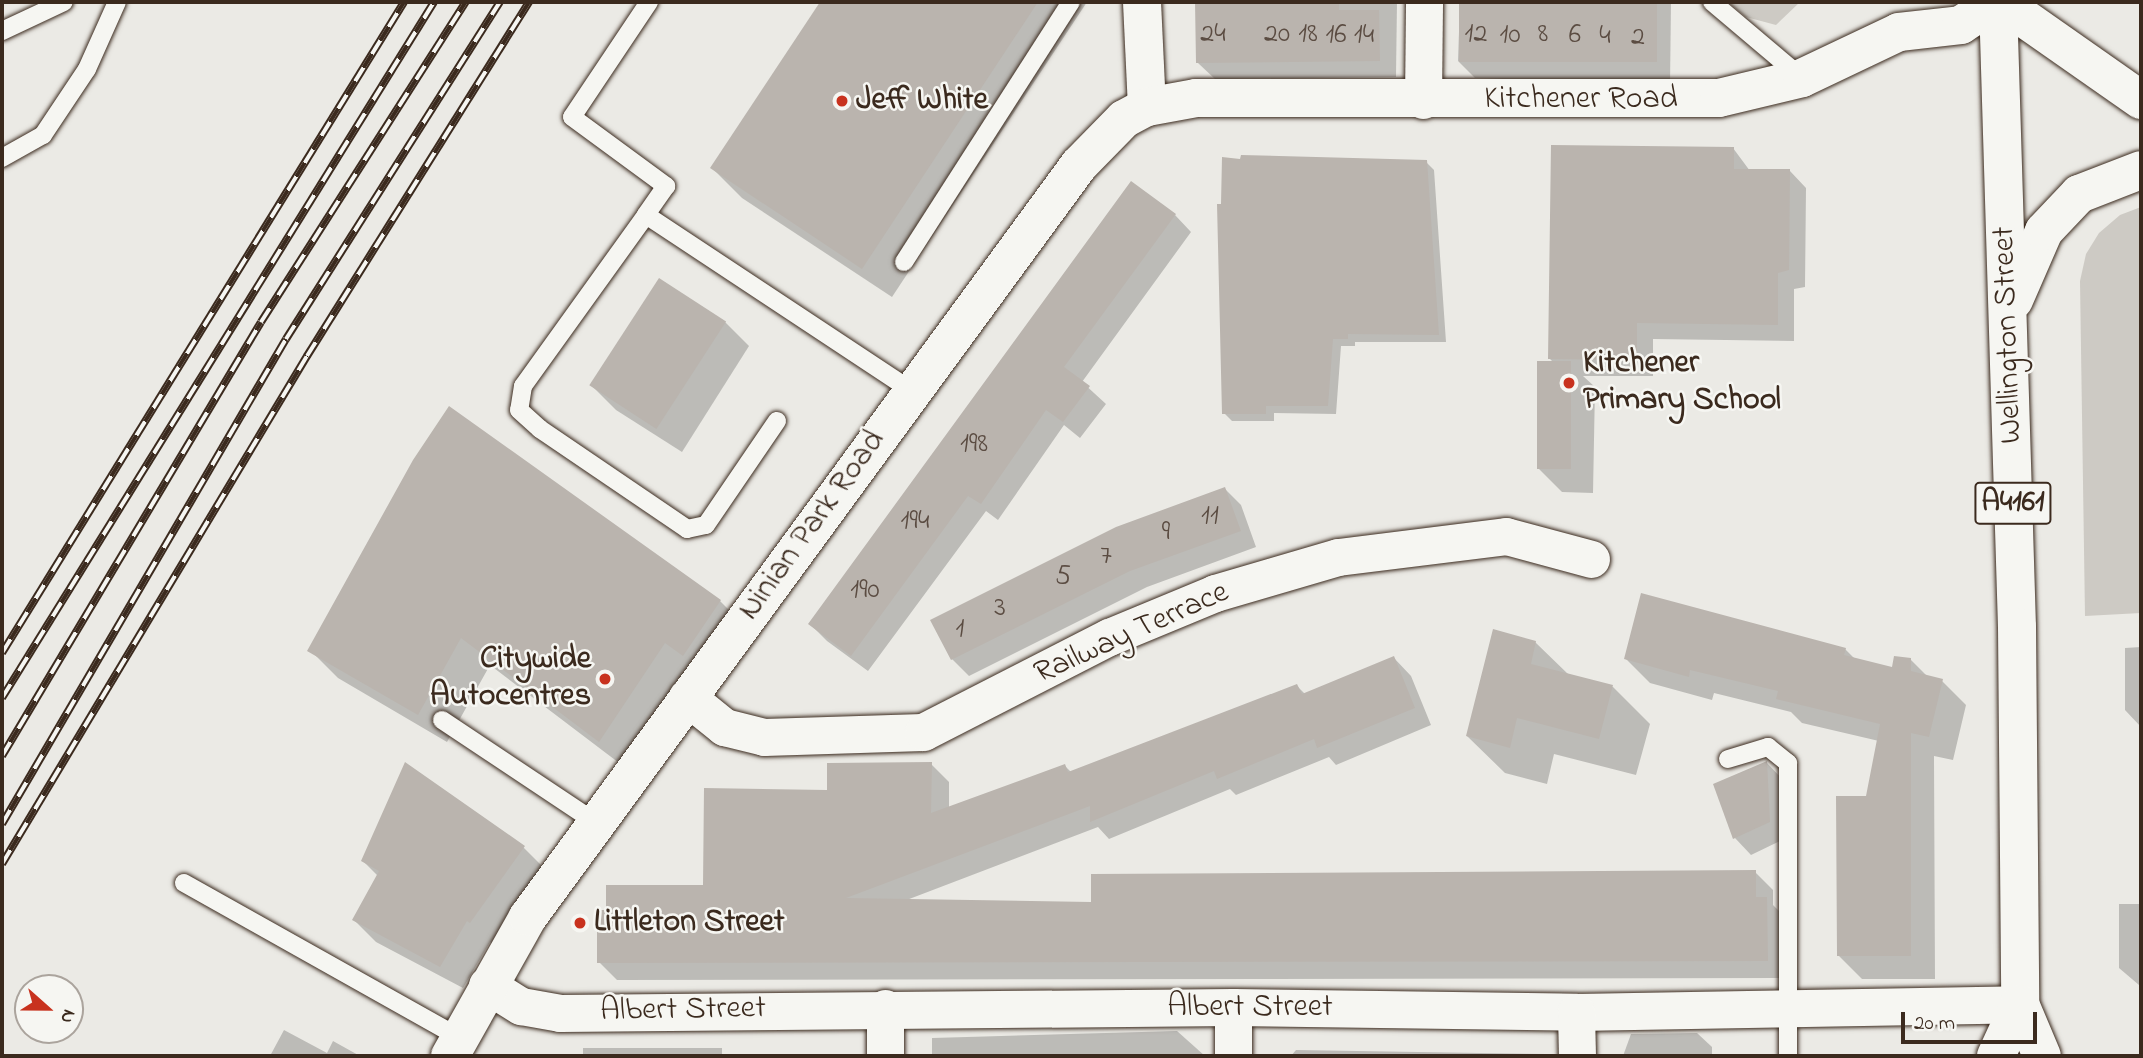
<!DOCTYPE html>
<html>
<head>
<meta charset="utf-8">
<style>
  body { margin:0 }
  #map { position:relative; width:2143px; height:1058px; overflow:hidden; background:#ebeae5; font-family:"Indie Flower",sans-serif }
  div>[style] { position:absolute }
  .green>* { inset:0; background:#cdcac4 }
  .shadow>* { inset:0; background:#0003; transform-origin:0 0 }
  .building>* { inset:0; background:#bab4ae; transform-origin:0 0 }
  .roads { filter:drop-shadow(0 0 2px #3b2a1e) drop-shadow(0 0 2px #3b2a1e) }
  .lane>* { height:18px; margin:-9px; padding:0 9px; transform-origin:9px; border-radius:9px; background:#f6f6f2 }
  .street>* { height:37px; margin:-18.5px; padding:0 18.5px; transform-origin:18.5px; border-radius:18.5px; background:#f6f6f2 }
  .secondary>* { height:38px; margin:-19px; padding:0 19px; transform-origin:19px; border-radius:19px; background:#f6f6f2 }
  .primary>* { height:38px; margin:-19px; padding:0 19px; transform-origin:19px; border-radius:19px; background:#f6f6f2 }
  .rail>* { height:8px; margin-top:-4px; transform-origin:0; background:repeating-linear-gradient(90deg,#f6f6f2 0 16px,#3b2a1e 0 32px); box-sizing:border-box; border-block:2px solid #3b2a1e }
  .dots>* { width:19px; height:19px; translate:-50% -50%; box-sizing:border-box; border:4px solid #f6f6f2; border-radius:50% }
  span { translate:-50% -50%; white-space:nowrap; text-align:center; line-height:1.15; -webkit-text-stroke:5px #f6f6f2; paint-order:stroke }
  .number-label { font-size:28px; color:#5b4c42 }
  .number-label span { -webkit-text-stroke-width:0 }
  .shield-label span { padding:2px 5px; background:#f6f6f2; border:2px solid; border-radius:5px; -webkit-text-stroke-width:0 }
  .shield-label { font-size:30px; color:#3b2a1e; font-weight:700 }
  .street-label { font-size:32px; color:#3b2a1e }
  .poi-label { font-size:32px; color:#3b2a1e; font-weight:700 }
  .left { translate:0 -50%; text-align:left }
  .right { translate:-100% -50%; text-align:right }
  .frame { position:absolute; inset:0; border:4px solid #3b2a1e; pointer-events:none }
  .north { position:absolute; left:14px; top:974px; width:70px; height:70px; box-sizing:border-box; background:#f6f6f2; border:2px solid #aba49d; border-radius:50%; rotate:111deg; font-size:19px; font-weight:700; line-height:28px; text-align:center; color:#3b2a1e }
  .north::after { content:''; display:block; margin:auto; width:24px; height:32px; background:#c8321e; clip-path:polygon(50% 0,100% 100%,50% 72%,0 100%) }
  .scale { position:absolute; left:1901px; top:1012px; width:136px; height:32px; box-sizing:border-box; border:4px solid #3b2a1e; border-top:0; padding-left:9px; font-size:21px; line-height:24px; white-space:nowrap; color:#3b2a1e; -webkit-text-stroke:5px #f6f6f2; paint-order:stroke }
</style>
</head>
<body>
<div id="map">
  <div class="green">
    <div style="clip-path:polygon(1728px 2px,1800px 2px,1776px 25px,1746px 17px)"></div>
    <div style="clip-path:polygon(2141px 207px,2141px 613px,2085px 616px,2080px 281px,2086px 254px,2099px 233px,2120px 215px)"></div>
  </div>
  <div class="shadow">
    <div style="clip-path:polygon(822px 2px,1087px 2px,892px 297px,742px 198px,712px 168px)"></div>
    <div style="clip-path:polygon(1197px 2px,1397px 2px,1396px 77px,1215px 79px,1198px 63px)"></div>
    <div style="clip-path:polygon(1460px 2px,1671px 2px,1670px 85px,1475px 78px,1458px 61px)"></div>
    <div style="clip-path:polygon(1733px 148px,1750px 171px,1790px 171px,1806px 188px,1805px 287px,1794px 289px,1794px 341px,1653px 339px,1653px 376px,1583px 376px,1595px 387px,1593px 493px,1562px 492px,1538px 468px,1554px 363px,1550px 359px)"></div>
    <div style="clip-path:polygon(1426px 162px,1434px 170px,1446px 342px,1355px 342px,1355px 346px,1341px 346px,1336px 414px,1274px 413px,1274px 421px,1232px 421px,1224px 413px)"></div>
    <div style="clip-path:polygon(1175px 215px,1191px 232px,1082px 382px,1106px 404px,1080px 438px,1064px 425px,998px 520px,986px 511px,868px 671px,827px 641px,810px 624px)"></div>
    <div style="clip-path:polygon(725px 322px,749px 346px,682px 452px,616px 410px,592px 386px)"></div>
    <div style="clip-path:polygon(450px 408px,720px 601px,748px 629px,627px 769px,490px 665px,447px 742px,338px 678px,310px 650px)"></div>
    <div style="clip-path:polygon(1225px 489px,1241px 505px,1256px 547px,1147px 587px,969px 676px,952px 659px)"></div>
    <div style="clip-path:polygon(1535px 642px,1569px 675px,1613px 687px,1650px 724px,1636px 775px,1554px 754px,1547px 784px,1505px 773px,1467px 736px)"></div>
    <div style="clip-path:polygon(2141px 647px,2141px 727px,2125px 710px,2125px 648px)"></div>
    <div style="clip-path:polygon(1845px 649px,1856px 660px,1893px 669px,1910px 659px,1928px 677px,1942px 681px,1966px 705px,1953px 760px,1934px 756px,1935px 979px,1862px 979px,1838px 955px,1879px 741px,1802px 723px,1791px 712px,1714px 693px,1712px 700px,1650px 683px,1626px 659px)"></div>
    <div style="clip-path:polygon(1394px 658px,1411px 676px,1431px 725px,1336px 765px,1329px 757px,1236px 795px,1230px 789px,1109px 839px,1098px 827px,904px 901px,1093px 904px,1755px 872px,1773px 890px,1773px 905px,1785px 917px,1785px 978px,617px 980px,599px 962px,829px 792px,931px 764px,949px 782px,949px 808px,1065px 766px,1072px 773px,1297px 686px,1305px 694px)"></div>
    <div style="clip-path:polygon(1767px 763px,1783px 780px,1786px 838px,1751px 855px,1735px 838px)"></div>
    <div style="clip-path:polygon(406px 765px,524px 848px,546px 870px,493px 944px,490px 942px,463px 988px,376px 942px,354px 920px,378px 876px,363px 861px)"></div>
    <div style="clip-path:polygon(2119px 904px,2141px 904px,2141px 1056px,2139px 985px,2119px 968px)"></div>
    <div style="clip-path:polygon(284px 1030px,327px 1053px,333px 1041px,360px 1056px,270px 1056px)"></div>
    <div style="clip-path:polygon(1177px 1031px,1205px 1056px,932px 1056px,932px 1038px)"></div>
    <div style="clip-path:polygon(1697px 1033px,1712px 1047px,1712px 1056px,1623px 1056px,1631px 1034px)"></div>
    <div style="left:583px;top:1048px;width:139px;height:8px"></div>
    <div style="clip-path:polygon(1296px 1050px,1547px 1054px,1550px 1056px,1291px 1056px)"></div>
  </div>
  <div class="building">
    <div style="clip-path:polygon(820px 2px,1038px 2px,862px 269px,710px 168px)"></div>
    <div style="clip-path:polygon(1195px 2px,1339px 2px,1339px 10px,1379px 10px,1380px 61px,1196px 63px)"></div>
    <div style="left:1459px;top:2px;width:198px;height:60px"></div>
    <div style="clip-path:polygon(1551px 145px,1734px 147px,1734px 169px,1790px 169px,1789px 270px,1778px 273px,1778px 325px,1637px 323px,1637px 360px,1548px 359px)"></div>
    <div style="clip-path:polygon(1241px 155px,1427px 160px,1439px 335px,1348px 334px,1348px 339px,1333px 339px,1328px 406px,1266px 406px,1266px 414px,1222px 414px,1217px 204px,1221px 204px,1222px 157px,1240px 159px)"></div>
    <div style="clip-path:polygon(1131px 181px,1176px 214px,1064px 367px,1090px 386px,1063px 422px,1046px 410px,981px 504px,968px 496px,851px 656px,808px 624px)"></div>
    <div style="left:659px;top:278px;width:80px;height:128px;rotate:33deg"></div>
    <div style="left:1537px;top:361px;width:34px;height:108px"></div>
    <div style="clip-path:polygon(449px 406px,721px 600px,683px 656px,665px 643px,599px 742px,461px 638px,418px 715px,307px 651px,413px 460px)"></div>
    <div style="clip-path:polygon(1225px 487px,1241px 531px,1130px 571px,951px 660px,930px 620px,1116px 527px)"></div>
    <div style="clip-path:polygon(1641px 593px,1846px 648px,1844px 655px,1892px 667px,1894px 656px,1911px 658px,1911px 671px,1943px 679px,1929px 737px,1911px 733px,1911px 956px,1837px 956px,1836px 796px,1866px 796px,1880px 724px,1776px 699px,1778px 691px,1690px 670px,1689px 677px,1624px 659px)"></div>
    <div style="clip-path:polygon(1493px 629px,1536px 641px,1531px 664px,1613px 685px,1599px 739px,1517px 718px,1510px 748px,1466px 736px)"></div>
    <div style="clip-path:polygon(1394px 656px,1415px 708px,1317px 748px,1314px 739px,1217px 779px,1214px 771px,1090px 822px,1090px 806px,846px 898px,1091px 902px,1091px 874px,1756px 870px,1756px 897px,1767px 897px,1768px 961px,597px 963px,597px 910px,606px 910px,606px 885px,703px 885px,704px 788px,827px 790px,827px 763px,932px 762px,931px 813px,1065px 764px,1068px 772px,1297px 684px,1302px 694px)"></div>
    <div style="clip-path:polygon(1767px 761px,1770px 822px,1733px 839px,1713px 784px)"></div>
    <div style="clip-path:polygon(405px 762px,525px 846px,470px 923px,467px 921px,440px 967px,352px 920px,379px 871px,361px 861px)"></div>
  </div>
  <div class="roads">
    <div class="lane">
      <div style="left:649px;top:2px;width:138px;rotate:123.8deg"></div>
      <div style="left:572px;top:117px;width:117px;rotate:36.3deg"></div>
      <div style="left:666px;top:186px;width:35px;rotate:125deg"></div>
      <div style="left:646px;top:215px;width:319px;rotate:33.5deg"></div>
      <div style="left:1712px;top:2px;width:118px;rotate:40.2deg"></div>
      <div style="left:2px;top:31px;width:68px;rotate:-25.1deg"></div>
      <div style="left:2px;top:158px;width:47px;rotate:-29.3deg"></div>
      <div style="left:43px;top:135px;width:79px;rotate:-56.3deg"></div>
      <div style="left:87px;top:69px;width:73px;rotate:-65.9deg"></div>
      <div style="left:646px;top:215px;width:211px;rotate:125.7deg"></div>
      <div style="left:523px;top:386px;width:24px;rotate:99deg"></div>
      <div style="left:519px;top:410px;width:28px;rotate:42deg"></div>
      <div style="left:540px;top:429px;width:178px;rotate:34.2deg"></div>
      <div style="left:687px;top:529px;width:19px;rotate:-12deg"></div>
      <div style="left:706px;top:525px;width:126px;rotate:-55.7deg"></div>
      <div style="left:904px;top:262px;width:309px;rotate:-57.3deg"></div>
      <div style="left:442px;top:720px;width:184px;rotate:33.7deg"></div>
      <div style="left:1728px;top:759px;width:42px;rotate:-16.7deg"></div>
      <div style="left:1768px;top:747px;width:26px;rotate:39deg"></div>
      <div style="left:1788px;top:763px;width:293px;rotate:90deg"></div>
      <div style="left:184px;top:883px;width:317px;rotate:29.3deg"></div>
    </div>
    <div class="street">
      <div style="left:1423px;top:100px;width:98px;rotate:-89.4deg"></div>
      <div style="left:687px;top:697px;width:48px;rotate:39deg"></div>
      <div style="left:724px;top:727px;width:41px;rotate:14deg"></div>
      <div style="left:764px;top:737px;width:159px;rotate:-1.8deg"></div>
      <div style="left:923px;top:732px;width:209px;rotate:-27.1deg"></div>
      <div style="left:1109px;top:637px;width:115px;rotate:-22.5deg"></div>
      <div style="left:1215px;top:593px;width:128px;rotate:-16.3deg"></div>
      <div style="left:1338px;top:557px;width:169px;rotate:-7.1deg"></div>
      <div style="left:1506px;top:536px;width:88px;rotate:15.1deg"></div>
      <div style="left:487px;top:985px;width:40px;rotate:32deg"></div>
      <div style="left:521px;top:1006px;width:40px;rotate:10deg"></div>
      <div style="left:560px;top:1013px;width:673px;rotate:-0.51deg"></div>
      <div style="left:1233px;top:1007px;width:343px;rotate:0.8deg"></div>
      <div style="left:1576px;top:1012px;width:444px;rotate:-1deg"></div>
      <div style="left:1233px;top:1007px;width:49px;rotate:90deg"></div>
      <div style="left:1576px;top:1012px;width:44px;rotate:88.7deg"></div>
      <div style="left:885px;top:1056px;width:48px;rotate:-90deg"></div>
    </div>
    <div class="secondary">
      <div style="left:1142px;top:2px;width:105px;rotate:87.3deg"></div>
      <div style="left:2001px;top:2px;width:171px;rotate:35deg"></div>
      <div style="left:450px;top:1056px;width:159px;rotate:-60.7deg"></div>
      <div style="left:528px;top:917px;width:932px;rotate:-53.77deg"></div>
      <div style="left:1079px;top:165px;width:64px;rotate:-45.6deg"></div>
      <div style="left:1124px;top:119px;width:26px;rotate:-28deg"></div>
      <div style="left:1147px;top:107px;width:50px;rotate:-10.4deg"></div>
      <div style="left:1196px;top:98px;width:523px"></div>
      <div style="left:1719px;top:98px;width:85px;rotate:-13.5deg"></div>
      <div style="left:1802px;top:78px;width:107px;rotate:-25.4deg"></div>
      <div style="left:1899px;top:32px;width:62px;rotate:-6.4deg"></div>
      <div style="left:1961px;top:25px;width:41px;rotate:-34.1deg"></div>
    </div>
    <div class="primary">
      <div style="left:1998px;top:2px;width:625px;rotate:88.26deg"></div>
      <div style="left:2017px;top:627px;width:377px;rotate:89.5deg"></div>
      <div style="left:2020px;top:1004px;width:56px;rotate:67.1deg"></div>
      <div style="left:2014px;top:300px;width:75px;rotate:-66.5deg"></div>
      <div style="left:2044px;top:231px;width:51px;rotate:-46.6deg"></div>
      <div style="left:2079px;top:194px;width:66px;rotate:-21.2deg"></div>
      <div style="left:1996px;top:1056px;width:57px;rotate:-65.2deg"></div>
    </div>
  </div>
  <div class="rail">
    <div style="left:2px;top:653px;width:765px;rotate:-58.3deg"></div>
    <div style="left:2px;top:698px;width:819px;rotate:-58.17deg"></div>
    <div style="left:2px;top:756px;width:505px;rotate:-59.17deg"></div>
    <div style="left:261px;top:322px;width:380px;rotate:-57.4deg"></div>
    <div style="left:2px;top:824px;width:562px;rotate:-59.65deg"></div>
    <div style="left:286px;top:339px;width:399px;rotate:-57.6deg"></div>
    <div style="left:2px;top:864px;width:593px;rotate:-59.02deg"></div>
    <div style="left:307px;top:356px;width:418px;rotate:-57.9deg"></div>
  </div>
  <div class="dots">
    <div style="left:842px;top:101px;background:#c8321e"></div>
    <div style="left:1569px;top:383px;background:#c8321e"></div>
    <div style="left:605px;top:679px;background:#c8321e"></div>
    <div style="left:580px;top:923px;background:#c8321e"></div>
  </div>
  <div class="number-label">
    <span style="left:1213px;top:35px">24</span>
    <span style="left:1277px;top:35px">20</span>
    <span style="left:1308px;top:35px">18</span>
    <span style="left:1476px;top:35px">12</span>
    <span style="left:1543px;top:35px">8</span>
    <span style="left:1336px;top:36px">16</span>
    <span style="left:1364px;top:36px">14</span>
    <span style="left:1510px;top:36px">10</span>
    <span style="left:1575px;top:36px">6</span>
    <span style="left:1605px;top:37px">4</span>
    <span style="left:1638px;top:38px">2</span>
    <span style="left:974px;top:445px">198</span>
    <span style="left:1210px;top:517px">11</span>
    <span style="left:915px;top:522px">194</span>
    <span style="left:1166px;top:533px">9</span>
    <span style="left:1106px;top:557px">7</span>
    <span style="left:1063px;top:577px">5</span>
    <span style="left:865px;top:591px">190</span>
    <span style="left:1000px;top:609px">3</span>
    <span style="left:960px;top:630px">1</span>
  </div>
  <div class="shield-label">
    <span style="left:2013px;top:503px">A4161</span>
  </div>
  <div class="street-label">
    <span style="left:1581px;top:100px">Kitchener Road</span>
    <span style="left:2009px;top:335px;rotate:-92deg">Wellington Street</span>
    <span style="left:813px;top:526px;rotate:-54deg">Ninian Park Road</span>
    <span style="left:1132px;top:634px;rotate:-24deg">Railway Terrace</span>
    <span style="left:1250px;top:1008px">Albert Street</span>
    <span style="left:683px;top:1011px;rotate:-1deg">Albert Street</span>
  </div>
  <div class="poi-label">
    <span class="left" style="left:856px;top:101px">Jeff White</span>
    <span class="left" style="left:1583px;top:383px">Kitchener<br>Primary School</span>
    <span class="right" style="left:591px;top:679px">Citywide<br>Autocentres</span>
    <span class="left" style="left:594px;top:923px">Littleton Street</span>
  </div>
  <div class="frame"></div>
  <div class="north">N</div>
  <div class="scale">20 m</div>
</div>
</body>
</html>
